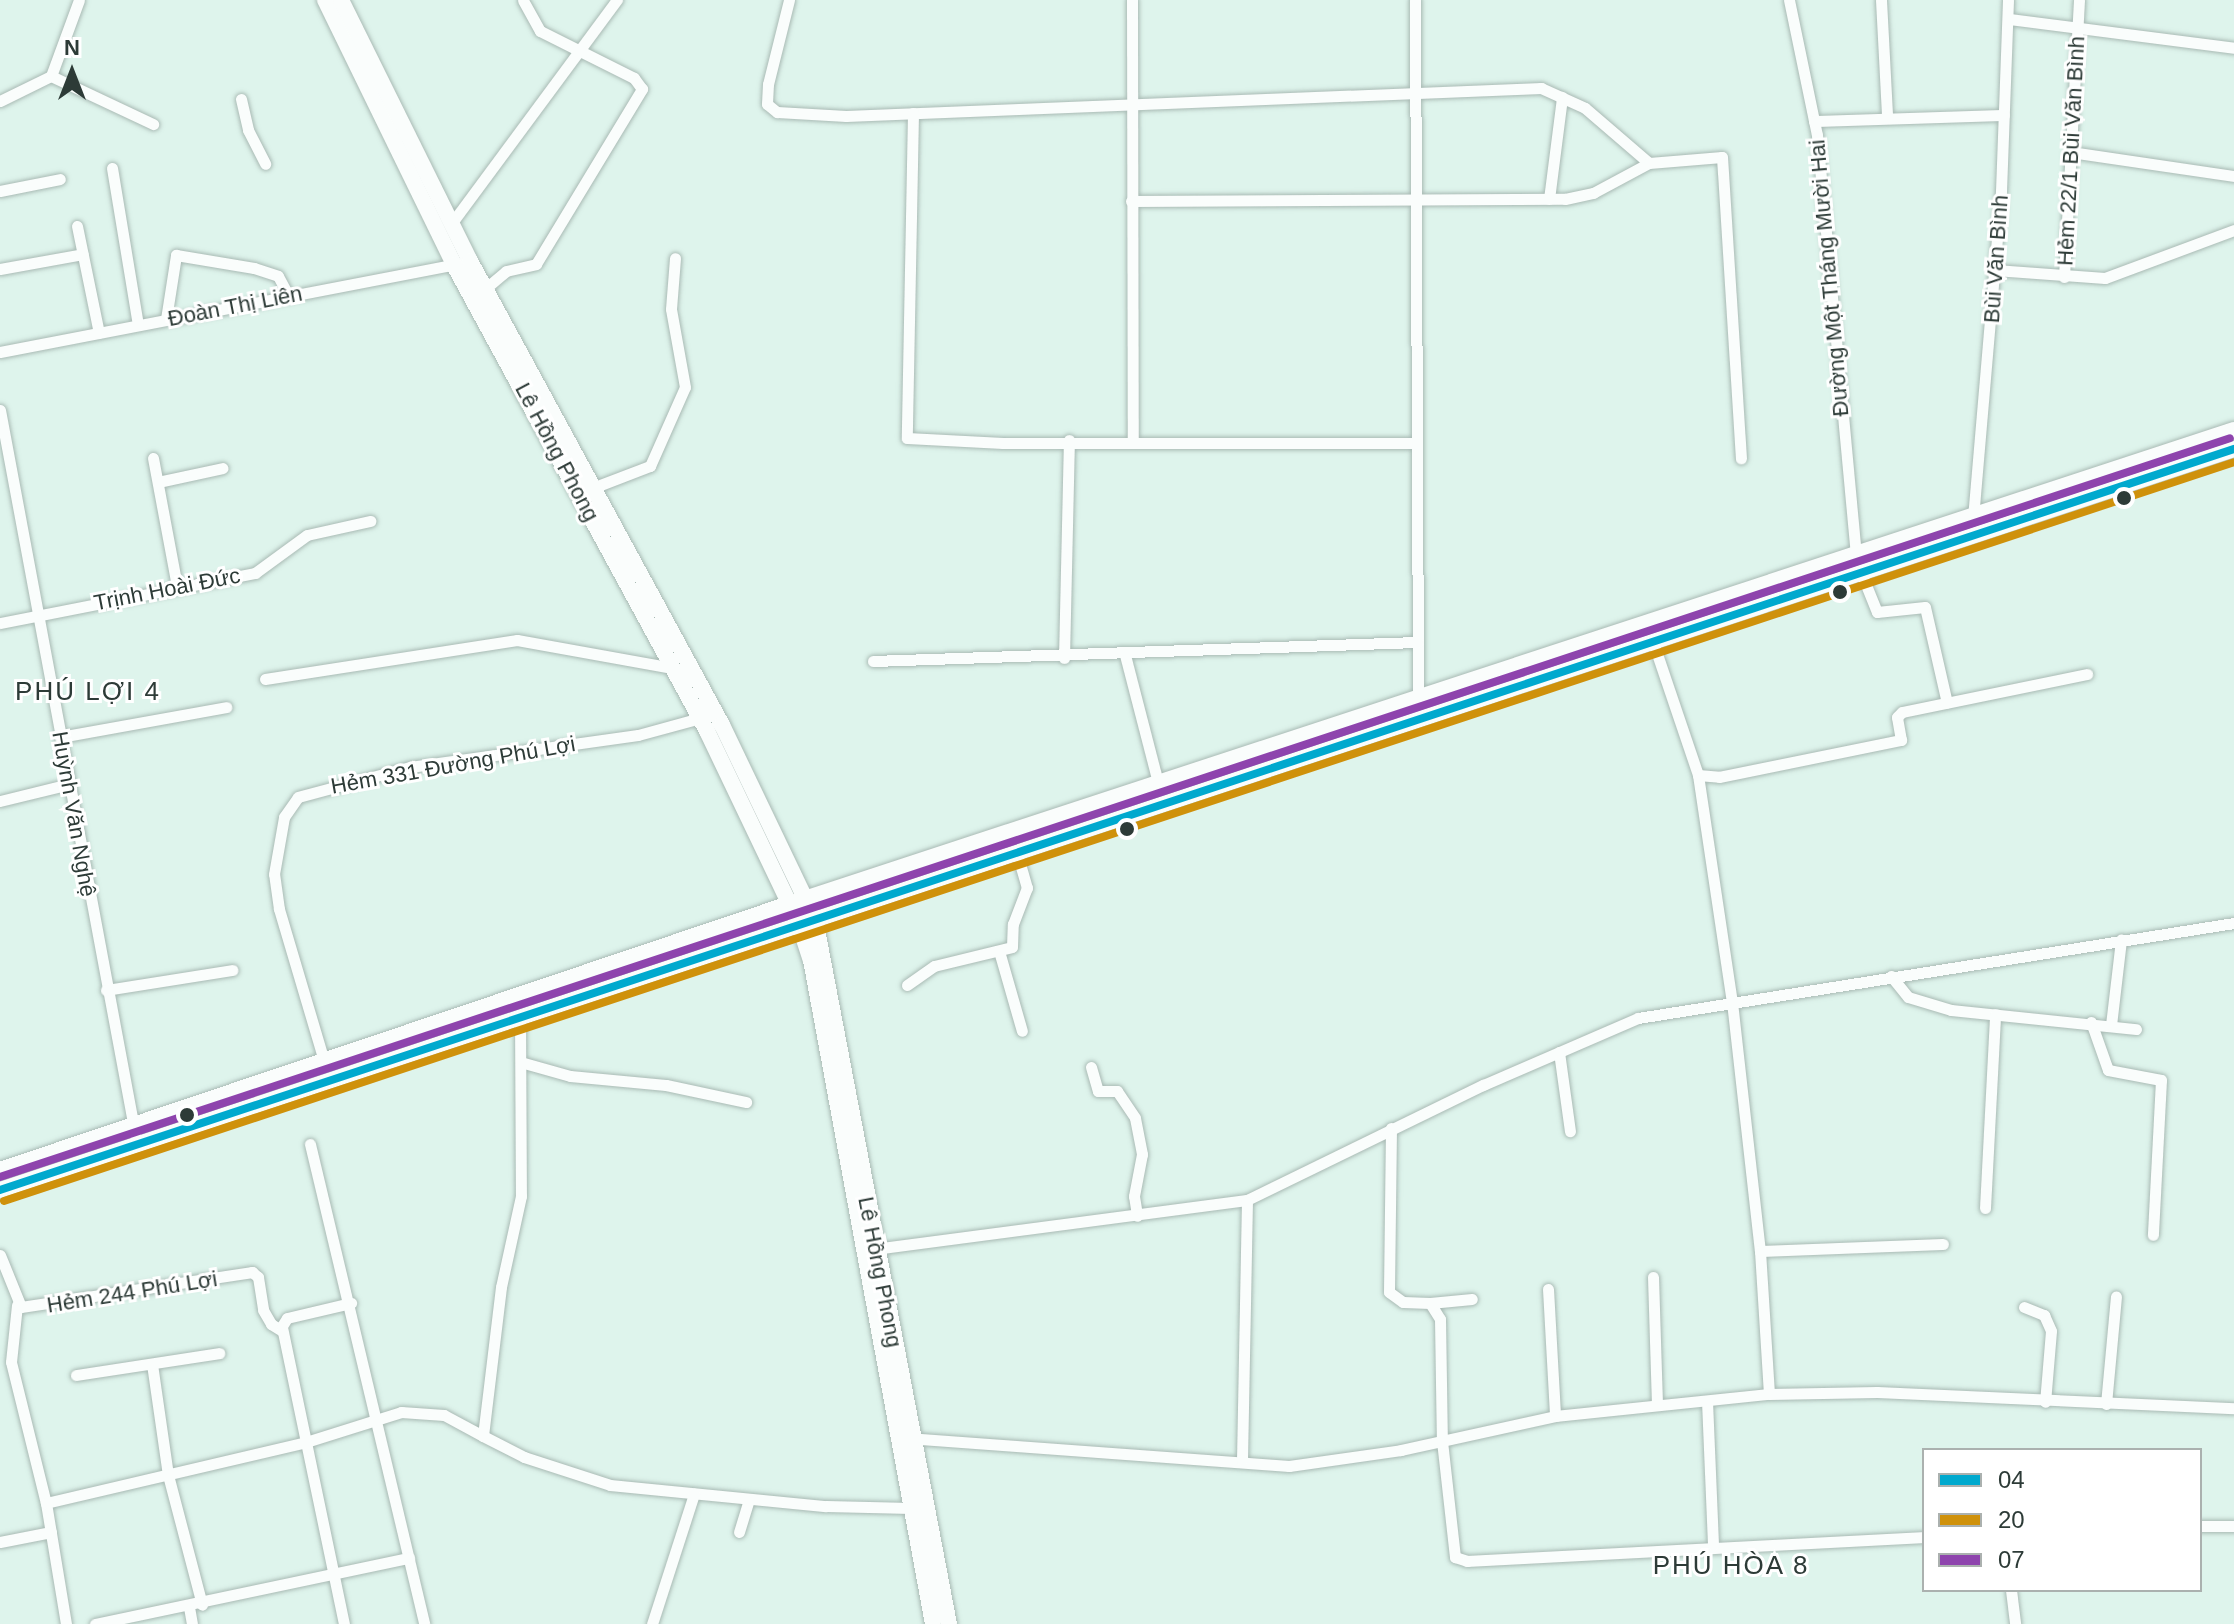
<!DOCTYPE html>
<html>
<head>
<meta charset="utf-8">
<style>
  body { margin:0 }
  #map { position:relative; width:2234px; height:1624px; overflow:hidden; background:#def4ec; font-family:Helvetica,sans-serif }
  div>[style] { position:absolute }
  .roads { filter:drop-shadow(0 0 2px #a9bab4) drop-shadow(0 0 2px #a9bab4) }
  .street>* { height:11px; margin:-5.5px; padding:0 5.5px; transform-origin:5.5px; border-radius:5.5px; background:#fafdfc }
  .secondary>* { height:16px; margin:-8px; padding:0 8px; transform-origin:8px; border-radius:8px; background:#fafdfc }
  .bus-1>* { height:8px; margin:-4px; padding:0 4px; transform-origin:4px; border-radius:4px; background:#00a9ce }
  .bus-2>* { height:8px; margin:-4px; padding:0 4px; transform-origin:4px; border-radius:4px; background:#cf910b }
  .bus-3>* { height:8px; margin:-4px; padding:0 4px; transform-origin:4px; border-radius:4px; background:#8e44ad }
  .dots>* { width:22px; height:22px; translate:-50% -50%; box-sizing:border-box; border:4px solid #fff; border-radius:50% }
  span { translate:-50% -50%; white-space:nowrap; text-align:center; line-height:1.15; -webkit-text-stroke:6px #fff; paint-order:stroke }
  .street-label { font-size:22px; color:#2d3b37 }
  .quarter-label { font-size:26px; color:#2d3b37; letter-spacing:2px }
  .legend { position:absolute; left:1922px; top:1448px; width:280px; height:144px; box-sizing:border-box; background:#fff; border:2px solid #abb1af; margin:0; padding:10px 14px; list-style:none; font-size:24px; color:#2d3b37 }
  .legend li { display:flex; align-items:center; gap:16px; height:40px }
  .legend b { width:40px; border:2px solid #abb1af }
  .north { position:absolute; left:32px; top:32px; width:80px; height:80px; -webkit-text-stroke:6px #fff; paint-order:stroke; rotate:0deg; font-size:22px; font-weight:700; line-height:32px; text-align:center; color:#2d3b37 }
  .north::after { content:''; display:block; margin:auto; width:28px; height:36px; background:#2d3b37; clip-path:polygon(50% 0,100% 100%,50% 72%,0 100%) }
</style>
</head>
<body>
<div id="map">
  <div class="roads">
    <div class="street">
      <div style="left:789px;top:0;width:87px;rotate:104deg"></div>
      <div style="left:768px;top:84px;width:20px;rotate:93deg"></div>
      <div style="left:767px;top:104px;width:13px;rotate:39deg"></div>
      <div style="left:777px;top:112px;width:69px;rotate:3.3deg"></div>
      <div style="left:846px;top:116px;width:696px;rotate:-2.31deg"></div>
      <div style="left:1541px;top:88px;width:48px;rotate:24.4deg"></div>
      <div style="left:1585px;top:108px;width:84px;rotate:40.7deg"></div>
      <div style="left:1132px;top:0;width:441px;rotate:89.9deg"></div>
      <div style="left:1415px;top:0;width:698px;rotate:89.75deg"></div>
      <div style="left:1789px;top:0;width:138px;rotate:78.3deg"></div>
      <div style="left:1817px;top:135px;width:425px;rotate:84.7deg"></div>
      <div style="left:1881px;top:0;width:115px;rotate:87deg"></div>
      <div style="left:2009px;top:19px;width:227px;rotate:7.3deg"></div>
      <div style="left:51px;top:76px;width:81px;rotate:-69.8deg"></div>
      <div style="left:241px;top:99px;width:32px;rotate:77deg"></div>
      <div style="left:248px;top:130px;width:38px;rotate:63deg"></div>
      <div style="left:0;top:101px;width:57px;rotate:-26.1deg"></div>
      <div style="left:51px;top:76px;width:113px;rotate:25.2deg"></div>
      <div style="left:913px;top:113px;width:325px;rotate:91.1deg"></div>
      <div style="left:907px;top:438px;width:96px;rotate:3deg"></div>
      <div style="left:1003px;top:443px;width:414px"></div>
      <div style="left:1814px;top:121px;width:190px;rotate:-1.8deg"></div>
      <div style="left:2071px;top:152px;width:165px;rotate:8.4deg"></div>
      <div style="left:112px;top:168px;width:159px;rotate:80.6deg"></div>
      <div style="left:0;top:191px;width:61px;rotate:-11.3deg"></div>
      <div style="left:1549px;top:199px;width:103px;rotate:-82.7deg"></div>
      <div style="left:1131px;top:201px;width:434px;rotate:-0.3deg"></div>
      <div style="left:1565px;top:199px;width:29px;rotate:-12deg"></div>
      <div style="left:1593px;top:193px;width:64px;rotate:-28.2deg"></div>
      <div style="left:1649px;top:163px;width:73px;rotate:-4.7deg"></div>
      <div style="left:1722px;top:157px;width:302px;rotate:86.4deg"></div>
      <div style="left:451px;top:224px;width:279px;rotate:-53.5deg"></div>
      <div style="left:77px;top:226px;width:109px;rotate:78.4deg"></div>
      <div style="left:0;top:269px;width:84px;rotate:-10.2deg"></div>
      <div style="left:1995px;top:270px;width:110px;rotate:4.2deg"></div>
      <div style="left:2105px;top:278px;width:138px;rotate:-20.4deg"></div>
      <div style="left:2064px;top:277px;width:277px;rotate:-86.9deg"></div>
      <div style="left:486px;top:288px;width:26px;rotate:-40deg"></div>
      <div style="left:506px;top:271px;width:31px;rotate:-13deg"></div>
      <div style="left:536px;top:264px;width:205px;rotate:-58.8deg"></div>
      <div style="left:642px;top:89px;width:14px;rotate:-126deg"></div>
      <div style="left:634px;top:78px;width:105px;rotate:-153.4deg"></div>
      <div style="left:540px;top:31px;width:35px;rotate:-119deg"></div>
      <div style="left:166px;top:319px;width:65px;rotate:-81.1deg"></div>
      <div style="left:176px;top:255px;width:79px;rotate:9.5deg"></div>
      <div style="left:254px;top:268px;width:25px;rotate:18deg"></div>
      <div style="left:278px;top:276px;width:21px;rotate:62deg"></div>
      <div style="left:0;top:352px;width:467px;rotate:-10.9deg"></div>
      <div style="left:0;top:410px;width:747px;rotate:79.43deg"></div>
      <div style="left:153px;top:458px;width:130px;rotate:79.4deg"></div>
      <div style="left:158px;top:482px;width:66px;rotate:-12.2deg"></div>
      <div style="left:595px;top:487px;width:59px;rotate:-20.9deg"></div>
      <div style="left:650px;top:466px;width:86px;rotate:-66.1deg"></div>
      <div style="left:685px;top:387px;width:79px;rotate:-100.2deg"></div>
      <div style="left:671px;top:309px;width:51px;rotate:-85.5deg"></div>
      <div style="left:1973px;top:518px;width:328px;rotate:-85.1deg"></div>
      <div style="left:2001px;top:191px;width:191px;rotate:-87.9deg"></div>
      <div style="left:1862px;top:575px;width:40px;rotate:68deg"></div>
      <div style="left:1877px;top:612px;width:48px;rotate:-5.9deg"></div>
      <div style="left:1925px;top:607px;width:98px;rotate:77.1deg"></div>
      <div style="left:0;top:623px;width:260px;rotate:-11.1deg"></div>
      <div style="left:255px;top:573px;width:64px;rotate:-36.2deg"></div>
      <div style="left:307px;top:535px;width:65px;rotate:-12.5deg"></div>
      <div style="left:1653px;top:642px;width:140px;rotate:71.3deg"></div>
      <div style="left:1698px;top:775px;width:230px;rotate:81.5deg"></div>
      <div style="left:1732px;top:1002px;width:251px;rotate:83.6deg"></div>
      <div style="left:1760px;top:1251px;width:143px;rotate:86.4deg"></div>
      <div style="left:1125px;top:655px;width:132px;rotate:75.5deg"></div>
      <div style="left:1064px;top:658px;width:218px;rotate:-88.7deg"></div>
      <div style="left:873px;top:661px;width:545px;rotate:-2deg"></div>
      <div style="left:265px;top:679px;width:255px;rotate:-8.8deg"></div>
      <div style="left:517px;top:640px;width:158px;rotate:10.2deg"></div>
      <div style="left:60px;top:737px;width:169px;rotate:-10.2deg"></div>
      <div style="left:1698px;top:775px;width:21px;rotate:5deg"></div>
      <div style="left:1719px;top:777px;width:186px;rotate:-11.5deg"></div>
      <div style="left:1901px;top:740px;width:23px;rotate:-100deg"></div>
      <div style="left:1897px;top:717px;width:7px;rotate:-45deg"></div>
      <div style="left:1902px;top:712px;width:189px;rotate:-11.6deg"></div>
      <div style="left:0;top:801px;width:71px;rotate:-13.8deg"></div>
      <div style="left:999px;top:951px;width:83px;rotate:74deg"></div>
      <div style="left:1891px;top:976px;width:27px;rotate:51deg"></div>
      <div style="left:1908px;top:997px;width:45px;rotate:16.8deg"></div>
      <div style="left:1951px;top:1010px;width:186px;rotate:5.9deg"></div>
      <div style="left:907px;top:985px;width:33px;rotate:-35deg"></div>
      <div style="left:934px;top:966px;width:80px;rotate:-13.7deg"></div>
      <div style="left:1012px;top:947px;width:23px;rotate:-88deg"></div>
      <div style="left:1013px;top:924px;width:39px;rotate:-69deg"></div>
      <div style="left:1027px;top:888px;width:36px;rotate:-106deg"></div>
      <div style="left:106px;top:990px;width:128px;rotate:-9deg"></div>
      <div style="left:520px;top:1016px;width:180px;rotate:89.7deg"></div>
      <div style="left:521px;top:1196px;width:93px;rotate:102.4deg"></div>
      <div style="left:501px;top:1287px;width:150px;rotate:96.9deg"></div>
      <div style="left:483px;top:1436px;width:46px;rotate:27.1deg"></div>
      <div style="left:524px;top:1457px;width:90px;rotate:18deg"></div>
      <div style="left:610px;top:1485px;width:217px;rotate:5.6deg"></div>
      <div style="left:826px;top:1506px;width:85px;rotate:1.3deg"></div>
      <div style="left:2091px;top:1022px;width:51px;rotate:70.5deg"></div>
      <div style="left:2108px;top:1070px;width:54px;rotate:10.7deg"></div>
      <div style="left:2161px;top:1080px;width:155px;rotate:93deg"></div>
      <div style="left:2111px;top:1025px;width:86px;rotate:-83.3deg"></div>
      <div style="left:1559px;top:1052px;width:80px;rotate:82.1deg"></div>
      <div style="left:324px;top:1061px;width:159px;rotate:-106.5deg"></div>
      <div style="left:279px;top:909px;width:35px;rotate:-98deg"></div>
      <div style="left:274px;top:874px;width:58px;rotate:-80deg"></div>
      <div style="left:284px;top:817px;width:24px;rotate:-55deg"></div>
      <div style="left:298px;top:797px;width:116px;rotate:-15deg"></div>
      <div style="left:410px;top:767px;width:230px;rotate:-8deg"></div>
      <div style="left:638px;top:735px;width:64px;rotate:-15.3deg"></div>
      <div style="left:524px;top:1063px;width:48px;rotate:15.8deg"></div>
      <div style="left:570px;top:1076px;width:96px;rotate:5.4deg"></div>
      <div style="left:666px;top:1085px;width:82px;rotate:12deg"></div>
      <div style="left:1091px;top:1067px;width:25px;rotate:74deg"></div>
      <div style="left:1098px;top:1091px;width:19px"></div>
      <div style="left:1117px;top:1091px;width:32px;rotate:56deg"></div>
      <div style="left:1135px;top:1118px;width:37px;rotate:79deg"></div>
      <div style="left:1142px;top:1154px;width:43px;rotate:100.8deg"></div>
      <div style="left:1134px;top:1196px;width:20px;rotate:81deg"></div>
      <div style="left:1391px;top:1128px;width:164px;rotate:90.7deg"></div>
      <div style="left:1389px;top:1292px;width:17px;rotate:36deg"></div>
      <div style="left:1403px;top:1302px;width:27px;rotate:2deg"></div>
      <div style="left:1430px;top:1303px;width:19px;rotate:58deg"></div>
      <div style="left:1440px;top:1319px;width:122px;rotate:89.1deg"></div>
      <div style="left:1442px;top:1441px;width:117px;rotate:83.6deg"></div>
      <div style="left:1455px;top:1557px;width:13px;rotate:18deg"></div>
      <div style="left:1467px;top:1561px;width:458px;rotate:-3deg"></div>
      <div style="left:310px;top:1144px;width:493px;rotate:76.6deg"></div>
      <div style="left:1985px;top:1208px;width:194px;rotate:-87deg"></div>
      <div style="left:874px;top:1249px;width:376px;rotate:-7.5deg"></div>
      <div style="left:1247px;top:1200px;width:263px;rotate:-26deg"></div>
      <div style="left:1483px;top:1085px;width:169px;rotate:-23.4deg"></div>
      <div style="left:1638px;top:1018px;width:604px;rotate:-9.06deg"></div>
      <div style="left:1760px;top:1251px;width:183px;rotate:-2.2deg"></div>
      <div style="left:0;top:1255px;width:56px;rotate:68deg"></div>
      <div style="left:21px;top:1307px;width:234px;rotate:-8.6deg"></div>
      <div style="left:252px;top:1272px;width:8px;rotate:40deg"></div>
      <div style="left:258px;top:1277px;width:33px;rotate:81deg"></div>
      <div style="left:263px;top:1310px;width:16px;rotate:60deg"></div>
      <div style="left:271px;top:1324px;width:13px;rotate:32deg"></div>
      <div style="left:1653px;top:1277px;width:128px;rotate:88.2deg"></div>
      <div style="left:1548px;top:1289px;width:127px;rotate:86.8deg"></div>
      <div style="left:1430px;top:1303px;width:42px;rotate:-5.4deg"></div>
      <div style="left:17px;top:1305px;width:57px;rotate:96deg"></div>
      <div style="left:11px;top:1362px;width:145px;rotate:76.1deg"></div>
      <div style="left:46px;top:1503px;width:123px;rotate:80.6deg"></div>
      <div style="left:2024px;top:1307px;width:22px;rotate:22deg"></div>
      <div style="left:2044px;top:1315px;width:17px;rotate:66deg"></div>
      <div style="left:2051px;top:1331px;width:71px;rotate:94.8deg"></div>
      <div style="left:152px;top:1364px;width:112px;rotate:81.8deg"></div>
      <div style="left:168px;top:1475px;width:134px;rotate:75.3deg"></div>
      <div style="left:76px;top:1375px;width:145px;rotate:-8.7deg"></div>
      <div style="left:1707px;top:1401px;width:144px;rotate:87.6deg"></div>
      <div style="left:2106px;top:1404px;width:108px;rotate:-84.7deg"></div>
      <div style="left:907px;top:1438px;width:383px;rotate:4.2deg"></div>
      <div style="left:1289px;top:1466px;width:113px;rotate:-8.1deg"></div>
      <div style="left:1401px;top:1450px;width:158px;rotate:-12.4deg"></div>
      <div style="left:1555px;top:1416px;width:215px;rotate:-5.9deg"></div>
      <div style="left:1769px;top:1394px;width:108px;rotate:-1.1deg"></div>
      <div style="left:1877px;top:1392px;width:357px;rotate:2.6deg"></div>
      <div style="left:1242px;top:1460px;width:260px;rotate:-88.9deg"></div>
      <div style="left:46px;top:1503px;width:267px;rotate:-13.2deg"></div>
      <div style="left:306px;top:1442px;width:100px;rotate:-17.5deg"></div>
      <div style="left:401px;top:1412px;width:43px;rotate:4deg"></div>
      <div style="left:444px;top:1415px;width:44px;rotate:28.3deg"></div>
      <div style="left:2200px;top:1526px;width:34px"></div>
      <div style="left:739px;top:1532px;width:34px;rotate:-73deg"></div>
      <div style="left:0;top:1542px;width:52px;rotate:-11.1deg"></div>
      <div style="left:2011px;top:1590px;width:34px;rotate:83deg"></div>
      <div style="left:189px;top:1607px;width:17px;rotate:80deg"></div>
      <div style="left:95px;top:1624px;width:321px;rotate:-11.9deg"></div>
      <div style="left:344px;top:1624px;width:304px;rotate:-101.8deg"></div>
      <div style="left:282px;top:1326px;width:9px;rotate:-58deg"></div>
      <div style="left:287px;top:1318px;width:66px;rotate:-13.2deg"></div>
      <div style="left:652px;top:1624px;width:137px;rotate:-72.1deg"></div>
    </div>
    <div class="secondary">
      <div style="left:325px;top:0;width:295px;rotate:64deg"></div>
      <div style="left:454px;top:265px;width:530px;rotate:61.5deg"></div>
      <div style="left:707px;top:731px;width:214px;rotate:64.5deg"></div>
      <div style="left:799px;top:924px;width:38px;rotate:72deg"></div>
      <div style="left:811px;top:960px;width:675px;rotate:79.59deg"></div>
      <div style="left:341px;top:0;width:291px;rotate:63.7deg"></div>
      <div style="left:470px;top:261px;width:528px;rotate:61.49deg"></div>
      <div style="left:722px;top:725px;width:215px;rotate:64.4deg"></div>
      <div style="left:815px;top:919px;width:718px;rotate:79.24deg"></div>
      <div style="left:0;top:1170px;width:833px;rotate:-18.63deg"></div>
      <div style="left:789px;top:904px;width:1521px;rotate:-18.16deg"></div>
      <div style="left:0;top:1190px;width:2354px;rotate:-18.35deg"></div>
    </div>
  </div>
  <div class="bus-1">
    <div style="left:0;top:1190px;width:2354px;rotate:-18.35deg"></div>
  </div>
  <div class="bus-2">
    <div style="left:4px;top:1201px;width:2349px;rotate:-18.33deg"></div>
  </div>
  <div class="bus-3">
    <div style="left:0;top:1177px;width:2349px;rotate:-18.33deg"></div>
  </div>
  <div class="dots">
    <div style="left:2124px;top:498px;background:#2d3b37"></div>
    <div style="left:1840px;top:592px;background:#2d3b37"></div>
    <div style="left:1127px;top:829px;background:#2d3b37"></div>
    <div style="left:187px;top:1115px;background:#2d3b37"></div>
  </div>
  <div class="street-label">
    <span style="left:2071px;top:151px;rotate:-87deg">Hẻm 22/1 Bùi Văn Bình</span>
    <span style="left:1996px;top:259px;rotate:-86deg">Bùi Văn Bình</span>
    <span style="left:1829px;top:278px;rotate:-95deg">Đường Một Tháng Mười Hai</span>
    <span style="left:235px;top:306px;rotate:-11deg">Đoàn Thị Liên</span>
    <span style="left:557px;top:452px;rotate:62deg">Lê Hồng Phong</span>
    <span style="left:167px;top:589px;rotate:-11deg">Trịnh Hoài Đức</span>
    <span style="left:453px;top:765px;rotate:-10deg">Hẻm 331 Đường Phú Lợi</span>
    <span style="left:74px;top:814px;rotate:80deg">Huỳnh Văn Nghệ</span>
    <span style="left:880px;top:1272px;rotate:79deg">Lê Hồng Phong</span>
    <span style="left:132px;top:1292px;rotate:-9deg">Hẻm 244 Phú Lợi</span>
  </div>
  <div class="quarter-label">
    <span style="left:88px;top:692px">PHÚ LỢI 4</span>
    <span style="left:1731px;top:1566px">PHÚ HÒA 8</span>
  </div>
  <ul class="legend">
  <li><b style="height:10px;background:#00a9ce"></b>04</li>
  <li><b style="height:10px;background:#cf910b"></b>20</li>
  <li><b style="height:10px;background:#8e44ad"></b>07</li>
  </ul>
  <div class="north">N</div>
</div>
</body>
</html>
